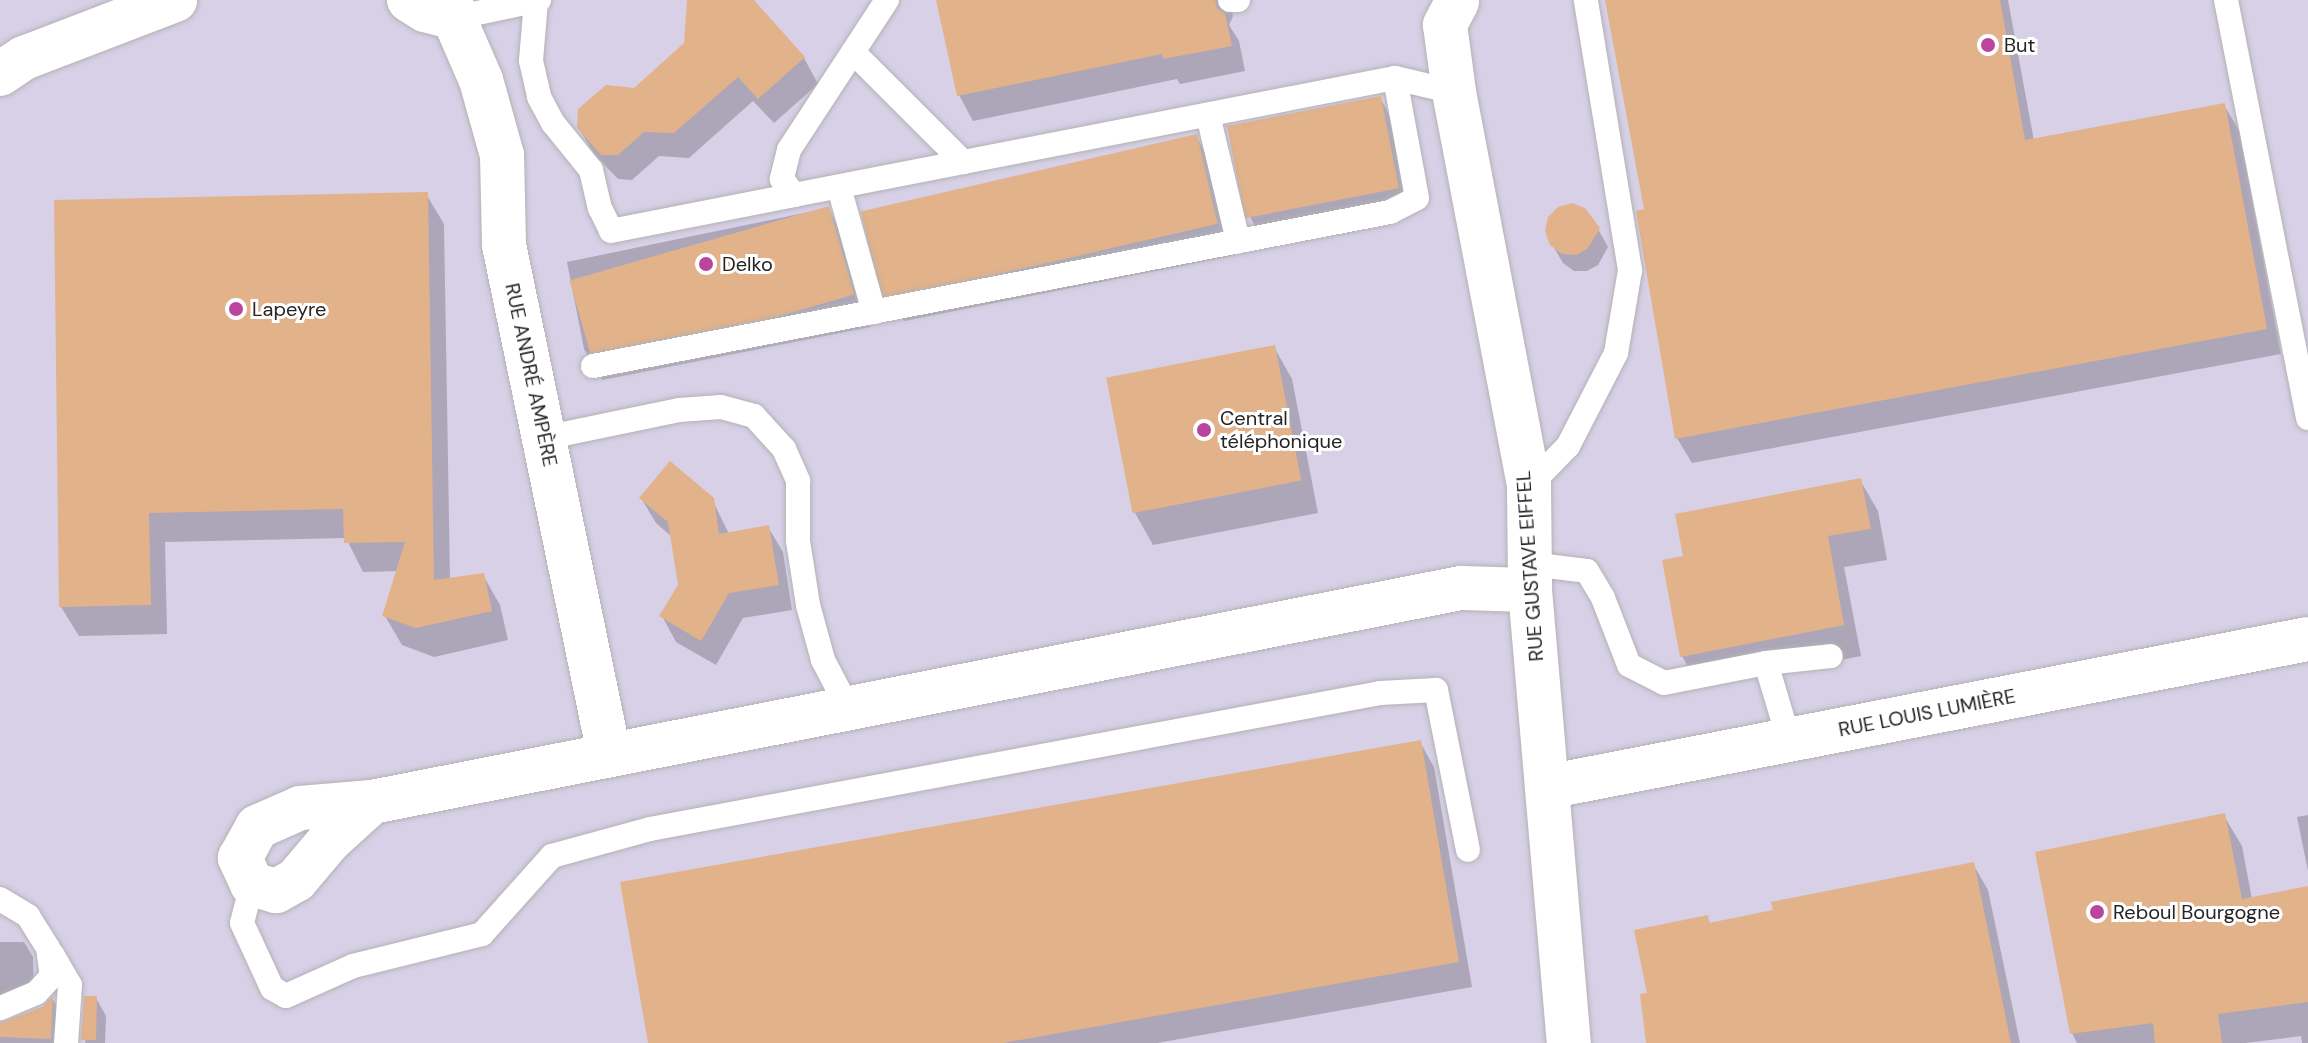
<!DOCTYPE html>
<html>
<head>
<meta charset="utf-8">
<style>
  body { margin:0 }
  #map { position:relative; width:2308px; height:1043px; overflow:hidden; background:#dedee1; font-family:"DM Sans",sans-serif }
  div>[style] { position:absolute }
  .industrial>* { inset:0; background:#d7d0e6; transform-origin:0 0 }
  .shadow>* { inset:0; background:#0003 }
  .building>* { inset:0; background:#e2b28a; transform-origin:0 0 }
  .roads { filter:drop-shadow(0 0 2px #b2b2b5) drop-shadow(0 0 2px #b2b2b5) }
  .service>* { height:24px; margin:-12px; padding:0 12px; transform-origin:12px; border-radius:12px; background:#fff }
  .minor>* { height:44px; margin:-22px; padding:0 22px; transform-origin:22px; border-radius:22px; background:#fff }
  .primary>* { height:44px; margin:-22px; padding:0 22px; transform-origin:22px; border-radius:22px; background:#fff }
  .dots>* { width:22px; height:22px; translate:-50% -50%; box-sizing:border-box; border:4px solid #fff; border-radius:50% }
  span { translate:-50% -50%; white-space:nowrap; text-align:center; line-height:1.15; -webkit-text-stroke:6px #fff; paint-order:stroke }
  .poi-label { font-size:20px; color:#242425 }
  .left { translate:0 -50%; text-align:left }
  .street-label { font-size:20px; color:#242425 }
</style>
</head>
<body>
<div id="map">
  <div class="industrial">
    <div style="left:0;top:0;width:2308px;height:1043px"></div>
  </div>
  <div class="shadow">
    <div style="clip-path:polygon(690px 0,751px 0,804px 58px,818px 84px,774px 123px,753px 101px,689px 158px,659px 156px,632px 180px,618px 179px,594px 154px,579px 128px,635px 90px,686px 44px)"></div>
    <div style="clip-path:polygon(943px 0,1229px 0,1233px 16px,1229px 25px,1239px 41px,1245px 71px,1180px 84px,1177px 79px,973px 121px,959px 95px)"></div>
    <div style="clip-path:polygon(1607px 0,2008px 0,2034px 141px,2224px 105px,2239px 130px,2281px 354px,1692px 463px,1677px 438px,1646px 211px)"></div>
    <div style="clip-path:polygon(1380px 98px,1394px 123px,1412px 213px,1264px 242px,1250px 217px)"></div>
    <div style="clip-path:polygon(1196px 136px,1214px 168px,1235px 255px,904px 321px,885px 289px)"></div>
    <div style="clip-path:polygon(426px 194px,444px 224px,450px 580px,483px 575px,500px 605px,508px 640px,434px 657px,402px 645px,385px 616px,398px 571px,363px 572px,346px 538px,165px 542px,167px 634px,79px 636px,61px 607px)"></div>
    <div style="clip-path:polygon(828px 208px,846px 240px,870px 327px,602px 380px,584px 349px,567px 262px)"></div>
    <div style="clip-path:polygon(1598px 229px,1608px 247px,1598px 265px,1587px 271px,1574px 271px,1563px 263px,1552px 244px)"></div>
    <div style="clip-path:polygon(1274px 347px,1292px 379px,1318px 513px,1153px 545px,1135px 513px)"></div>
    <div style="clip-path:polygon(1860px 480px,1878px 511px,1887px 560px,1844px 567px,1861px 656px,1700px 688px,1682px 656px,1685px 558px)"></div>
    <div style="clip-path:polygon(641px 498px,712px 499px,729px 534px,768px 527px,783px 552px,792px 610px,743px 618px,716px 665px,676px 642px,662px 616px,680px 585px,672px 537px,656px 523px)"></div>
    <div style="clip-path:polygon(1420px 742px,1434px 767px,1472px 987px,1157px 1043px,650px 1043px)"></div>
    <div style="clip-path:polygon(2308px 815px,2308px 871px,2297px 817px)"></div>
    <div style="clip-path:polygon(2224px 816px,2242px 846px,2252px 899px,2308px 888px,2308px 1043px,2302px 1043px,2301px 1036px,2245px 1043px,2077px 1043px,2072px 1033px)"></div>
    <div style="clip-path:polygon(1973px 864px,1988px 890px,2020px 1043px,1648px 1043px,1649px 995px,1707px 918px,1711px 925px)"></div>
    <div style="clip-path:polygon(0 942px,24px 942px,33px 957px,34px 996px,0 1012px)"></div>
    <div style="clip-path:polygon(96px 998px,106px 1016px,105px 1043px,85px 1043px)"></div>
    <div style="clip-path:polygon(53px 1000px,61px 1013px,59px 1043px,0 1043px,0 1023px,43px 1009px)"></div>
  </div>
  <div class="building">
    <div style="clip-path:polygon(687px 0,754px 0,805px 57px,758px 99px,738px 77px,674px 133px,644px 132px,618px 155px,601px 155px,577px 128px,578px 109px,606px 85px,634px 88px,684px 43px)"></div>
    <div style="clip-path:polygon(936px 0,1215px 0,1217px 8px,1225px 14px,1232px 46px,1163px 59px,1162px 54px,957px 96px)"></div>
    <div style="clip-path:polygon(1605px 0,2000px 0,2025px 140px,2225px 103px,2267px 329px,1675px 439px,1636px 211px,1644px 209px)"></div>
    <div style="left:1381px;top:96px;width:94px;height:157px;rotate:79deg"></div>
    <div style="left:1197px;top:134px;width:92px;height:345px;rotate:77deg"></div>
    <div style="clip-path:polygon(428px 192px,434px 580px,484px 573px,492px 611px,416px 628px,382px 616px,405px 542px,344px 543px,343px 509px,149px 513px,151px 605px,59px 607px,54px 200px)"></div>
    <div style="clip-path:polygon(1572px 203px,1585px 208px,1600px 228px,1588px 248px,1577px 255px,1562px 254px,1550px 245px,1545px 231px,1548px 217px,1558px 207px)"></div>
    <div style="left:829px;top:206px;width:92px;height:270px;rotate:74deg"></div>
    <div style="left:1275px;top:345px;width:138px;height:172px;rotate:79deg"></div>
    <div style="clip-path:polygon(670px 461px,714px 498px,719px 534px,769px 525px,779px 585px,729px 593px,701px 641px,659px 616px,678px 585px,668px 522px,639px 498px)"></div>
    <div style="clip-path:polygon(1861px 478px,1871px 529px,1828px 536px,1844px 625px,1680px 657px,1662px 560px,1683px 556px,1675px 514px)"></div>
    <div style="clip-path:polygon(1421px 740px,1459px 962px,1003px 1043px,648px 1043px,620px 882px)"></div>
    <div style="clip-path:polygon(2225px 813px,2242px 899px,2308px 886px,2308px 1002px,2218px 1014px,2222px 1043px,2155px 1043px,2153px 1023px,2070px 1034px,2035px 852px)"></div>
    <div style="clip-path:polygon(1974px 862px,2011px 1043px,1646px 1043px,1640px 994px,1647px 993px,1634px 930px,1708px 915px,1709px 923px,1773px 910px,1771px 902px)"></div>
    <div style="clip-path:polygon(53px 996px,51px 1039px,0 1037px,0 1023px,42px 1007px)"></div>
    <div style="clip-path:polygon(84px 996px,97px 996px,96px 1040px,81px 1040px)"></div>
  </div>
  <div class="roads">
    <div class="service">
      <div style="left:887px;top:0;width:179px;rotate:123.2deg"></div>
      <div style="left:789px;top:150px;width:30px;rotate:104deg"></div>
      <div style="left:782px;top:179px;width:20px;rotate:53deg"></div>
      <div style="left:794px;top:195px;width:612px;rotate:-11.02deg"></div>
      <div style="left:1395px;top:78px;width:61px;rotate:13.3deg"></div>
      <div style="left:1230px;top:0;width:8px"></div>
      <div style="left:2226px;top:0;width:426px;rotate:78.9deg"></div>
      <div style="left:536px;top:1px;width:60px;rotate:94.8deg"></div>
      <div style="left:531px;top:61px;width:37px;rotate:77deg"></div>
      <div style="left:539px;top:97px;width:30px;rotate:62deg"></div>
      <div style="left:553px;top:123px;width:60px;rotate:51deg"></div>
      <div style="left:591px;top:170px;width:39px;rotate:77deg"></div>
      <div style="left:600px;top:208px;width:25px;rotate:64deg"></div>
      <div style="left:611px;top:231px;width:187px;rotate:-11.1deg"></div>
      <div style="left:454px;top:18px;width:87px;rotate:-12deg"></div>
      <div style="left:853px;top:52px;width:156px;rotate:45deg"></div>
      <div style="left:1208px;top:115px;width:130px;rotate:76.6deg"></div>
      <div style="left:839px;top:187px;width:130px;rotate:74.4deg"></div>
      <div style="left:593px;top:366px;width:812px;rotate:-10.94deg"></div>
      <div style="left:1390px;top:212px;width:30px;rotate:-27deg"></div>
      <div style="left:1417px;top:198px;width:122px;rotate:-100.4deg"></div>
      <div style="left:544px;top:438px;width:138px;rotate:-11.7deg"></div>
      <div style="left:679px;top:410px;width:42px;rotate:-4.1deg"></div>
      <div style="left:721px;top:407px;width:34px;rotate:15deg"></div>
      <div style="left:754px;top:416px;width:45px;rotate:47.7deg"></div>
      <div style="left:784px;top:449px;width:35px;rotate:66deg"></div>
      <div style="left:798px;top:481px;width:60px;rotate:90deg"></div>
      <div style="left:798px;top:541px;width:65px;rotate:81.1deg"></div>
      <div style="left:808px;top:605px;width:57px;rotate:74.7deg"></div>
      <div style="left:823px;top:660px;width:54px;rotate:62.5deg"></div>
      <div style="left:1529px;top:486px;width:56px;rotate:-45.7deg"></div>
      <div style="left:1568px;top:446px;width:105px;rotate:-62.7deg"></div>
      <div style="left:1616px;top:353px;width:84px;rotate:-80.4deg"></div>
      <div style="left:1630px;top:270px;width:274px;rotate:-99.3deg"></div>
      <div style="left:1530px;top:564px;width:57px;rotate:7deg"></div>
      <div style="left:1587px;top:571px;width:31px;rotate:59deg"></div>
      <div style="left:1603px;top:598px;width:72px;rotate:68.8deg"></div>
      <div style="left:1629px;top:665px;width:39px;rotate:27deg"></div>
      <div style="left:1664px;top:683px;width:104px;rotate:-11.1deg"></div>
      <div style="left:1766px;top:663px;width:65px;rotate:-6.1deg"></div>
      <div style="left:1766px;top:663px;width:80px;rotate:73.4deg"></div>
      <div style="left:252px;top:884px;width:40px;rotate:104.4deg"></div>
      <div style="left:242px;top:923px;width:72px;rotate:65.2deg"></div>
      <div style="left:272px;top:988px;width:16px;rotate:30deg"></div>
      <div style="left:286px;top:996px;width:73px;rotate:-24.1deg"></div>
      <div style="left:353px;top:966px;width:133px;rotate:-13.9deg"></div>
      <div style="left:482px;top:934px;width:105px;rotate:-48.1deg"></div>
      <div style="left:552px;top:856px;width:102px;rotate:-15.4deg"></div>
      <div style="left:650px;top:829px;width:743px;rotate:-10.55deg"></div>
      <div style="left:1380px;top:693px;width:56px;rotate:-3.1deg"></div>
      <div style="left:1436px;top:690px;width:163px;rotate:78.7deg"></div>
      <div style="left:0;top:899px;width:33px;rotate:31deg"></div>
      <div style="left:28px;top:916px;width:38px;rotate:58deg"></div>
      <div style="left:48px;top:948px;width:28px;rotate:82deg"></div>
      <div style="left:52px;top:976px;width:23px;rotate:133deg"></div>
      <div style="left:36px;top:993px;width:39px;rotate:157deg"></div>
      <div style="left:52px;top:954px;width:36px;rotate:60deg"></div>
      <div style="left:70px;top:985px;width:58px;rotate:93.9deg"></div>
    </div>
    <div class="minor">
      <div style="left:409px;top:0;width:19px;rotate:32deg"></div>
      <div style="left:425px;top:10px;width:30px;rotate:15deg"></div>
      <div style="left:451px;top:0;width:18px;rotate:81deg"></div>
      <div style="left:454px;top:18px;width:68px;rotate:66.5deg"></div>
      <div style="left:481px;top:80px;width:78px;rotate:74.4deg"></div>
      <div style="left:502px;top:155px;width:90px;rotate:88.7deg"></div>
      <div style="left:504px;top:245px;width:520px;rotate:78.34deg"></div>
      <div style="left:1457px;top:2px;width:26px;rotate:118deg"></div>
      <div style="left:1445px;top:25px;width:68px;rotate:82.3deg"></div>
      <div style="left:1454px;top:92px;width:401px;rotate:79.2deg"></div>
      <div style="left:1529px;top:486px;width:104px;rotate:89.4deg"></div>
      <div style="left:1530px;top:590px;width:455px;rotate:85.1deg"></div>
      <div style="left:1547px;top:787px;width:775px;rotate:-11.01deg"></div>
      <div style="left:372px;top:802px;width:58px;rotate:137.8deg"></div>
      <div style="left:329px;top:841px;width:51px;rotate:130.2deg"></div>
      <div style="left:296px;top:880px;width:23px;rotate:151deg"></div>
      <div style="left:276px;top:891px;width:25px;rotate:-164deg"></div>
      <div style="left:252px;top:884px;width:29px;rotate:-115deg"></div>
      <div style="left:240px;top:858px;width:35px;rotate:-61deg"></div>
      <div style="left:257px;top:827px;width:47px;rotate:-23.8deg"></div>
      <div style="left:300px;top:808px;width:72px;rotate:-4.8deg"></div>
      <div style="left:372px;top:802px;width:1110px;rotate:-11.12deg"></div>
      <div style="left:1461px;top:588px;width:69px;rotate:1.7deg"></div>
    </div>
    <div class="primary">
      <div style="left:0;top:74px;width:29px;rotate:-34deg"></div>
      <div style="left:24px;top:58px;width:162px;rotate:-21deg"></div>
    </div>
  </div>
  <div class="dots">
    <div style="left:1988px;top:45px;background:#ba459d"></div>
    <div style="left:706px;top:264px;background:#ba459d"></div>
    <div style="left:236px;top:309px;background:#ba459d"></div>
    <div style="left:1204px;top:430px;background:#ba459d"></div>
    <div style="left:2097px;top:912px;background:#ba459d"></div>
  </div>
  <div class="poi-label">
    <span class="left" style="left:2004px;top:45px">But</span>
    <span class="left" style="left:722px;top:264px">Delko</span>
    <span class="left" style="left:252px;top:309px">Lapeyre</span>
    <span class="left" style="left:1220px;top:430px">Central<br>téléphonique</span>
    <span class="left" style="left:2113px;top:912px">Reboul Bourgogne</span>
  </div>
  <div class="street-label">
    <span style="left:531px;top:375px;rotate:78deg">RUE ANDRÉ AMPÈRE</span>
    <span style="left:1530px;top:566px;rotate:-94deg">RUE GUSTAVE EIFFEL</span>
    <span style="left:1927px;top:713px;rotate:-11deg">RUE LOUIS LUMIÈRE</span>
  </div>
</div>
</body>
</html>
